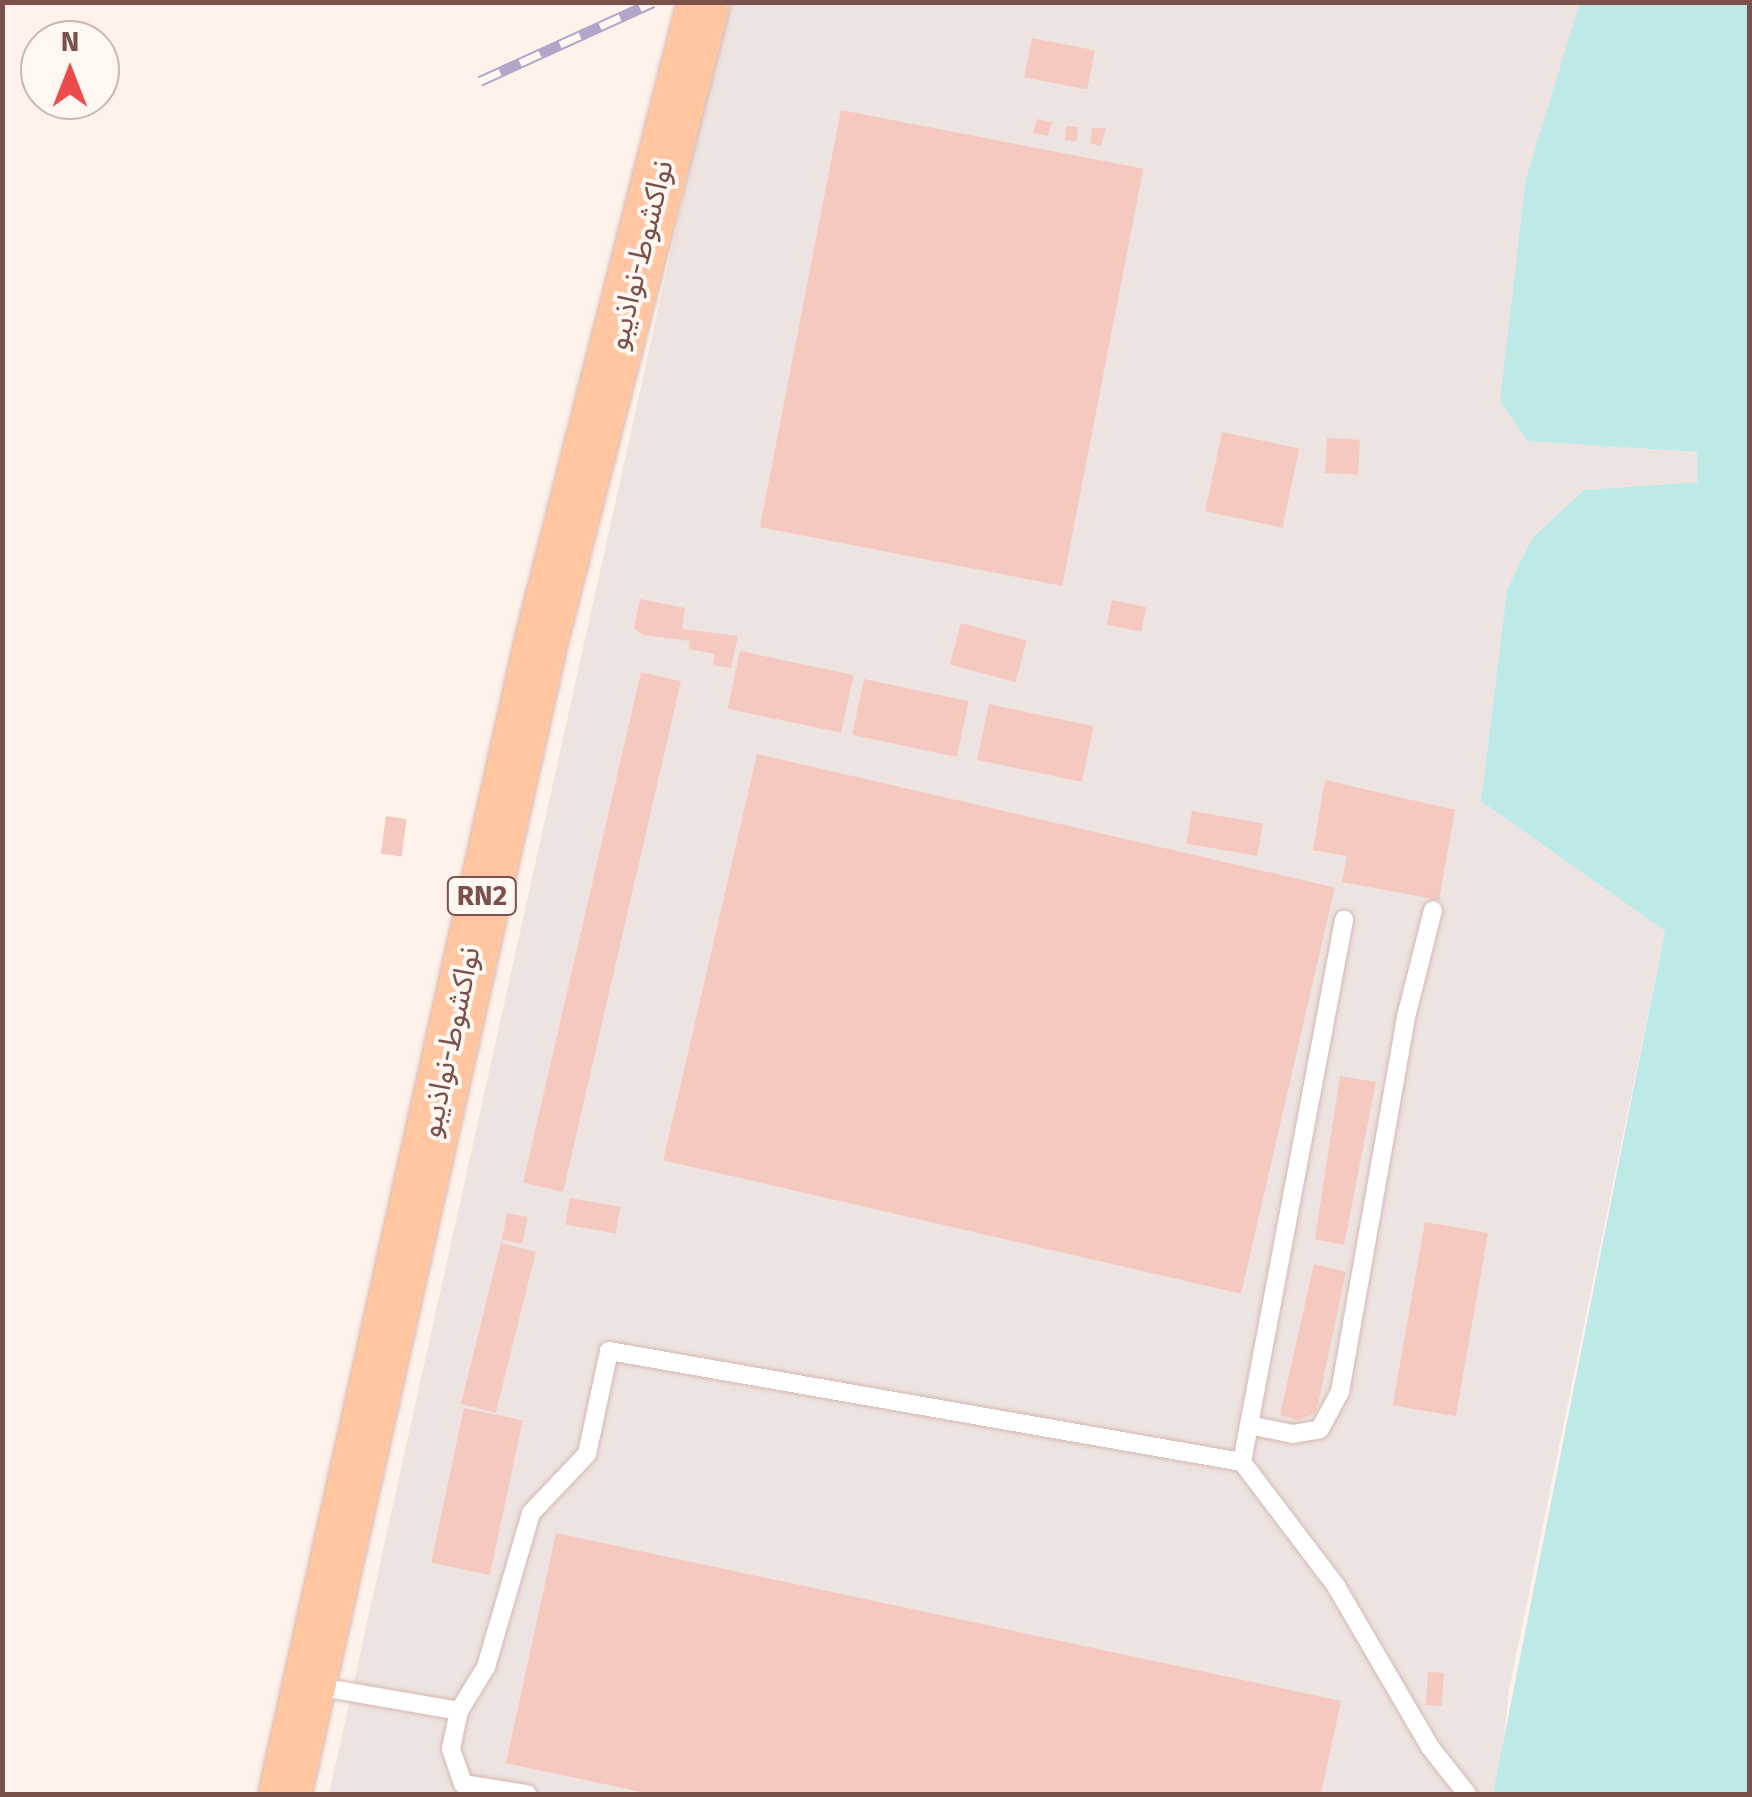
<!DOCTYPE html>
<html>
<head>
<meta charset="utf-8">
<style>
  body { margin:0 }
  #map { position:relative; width:1752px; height:1797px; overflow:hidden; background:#fef2eb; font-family:"Fira Sans","Noto Sans Arabic",sans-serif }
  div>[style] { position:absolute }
  .industrial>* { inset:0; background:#ede3e0 }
  .water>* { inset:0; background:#bdeae6 }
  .building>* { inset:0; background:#f5c9c0; transform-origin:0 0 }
  .roads { filter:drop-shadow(0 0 2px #d4b8b1) drop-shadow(0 0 2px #d4b8b1) }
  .service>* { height:18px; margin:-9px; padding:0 9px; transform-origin:9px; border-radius:9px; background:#fff }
  .primary>* { height:52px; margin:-26px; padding:0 26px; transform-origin:26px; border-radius:26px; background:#ffc6a1 }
  .rail>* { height:11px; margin-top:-5.5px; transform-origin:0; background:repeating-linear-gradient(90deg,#fff7f2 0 22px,#b1a6ca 0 44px); box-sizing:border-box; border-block:2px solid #b1a6ca }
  span { translate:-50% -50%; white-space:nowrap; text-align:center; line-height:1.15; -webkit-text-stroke:8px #fff7f2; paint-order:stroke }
  .shield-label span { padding:2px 8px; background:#fff7f2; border:2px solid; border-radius:8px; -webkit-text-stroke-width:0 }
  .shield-label { font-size:28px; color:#7c514b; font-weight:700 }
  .street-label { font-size:30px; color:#7c514b }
  .frame { position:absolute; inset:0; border:5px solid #7c514b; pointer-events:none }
  .north { position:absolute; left:20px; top:20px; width:100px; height:100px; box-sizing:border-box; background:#fff7f2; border:2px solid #cbb5af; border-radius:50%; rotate:0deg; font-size:28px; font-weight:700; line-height:40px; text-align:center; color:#7c514b }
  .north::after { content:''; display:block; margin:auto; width:35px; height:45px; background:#ed4a4b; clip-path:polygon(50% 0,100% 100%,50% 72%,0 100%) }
</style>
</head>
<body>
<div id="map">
  <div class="industrial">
    <div style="clip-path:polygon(726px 3px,1580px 3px,1526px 178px,1529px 441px,1697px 452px,1698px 482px,1584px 490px,1532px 538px,1507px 590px,1481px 801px,1665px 931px,1509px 1690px,1498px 1794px,329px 1794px)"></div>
  </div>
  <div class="water">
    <div style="clip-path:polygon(1580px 2px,1749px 3px,1749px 1794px,1498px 1794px,1494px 1788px,1665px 931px,1481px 801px,1507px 590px,1532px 538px,1584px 490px,1698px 482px,1697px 452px,1528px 441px,1500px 401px,1526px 178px)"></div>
  </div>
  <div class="building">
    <div style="left:1032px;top:38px;width:64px;height:40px;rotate:11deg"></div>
    <div style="left:841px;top:110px;width:308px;height:425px;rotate:11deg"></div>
    <div style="clip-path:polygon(1037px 119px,1052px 122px,1048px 136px,1033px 133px)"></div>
    <div style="left:1066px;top:126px;width:12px;height:14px;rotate:5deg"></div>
    <div style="clip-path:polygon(1092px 128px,1106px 128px,1101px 146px,1090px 143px)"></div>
    <div style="left:1222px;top:432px;width:79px;height:81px;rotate:12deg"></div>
    <div style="left:1327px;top:438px;width:33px;height:35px;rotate:3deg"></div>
    <div style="clip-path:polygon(640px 599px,685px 608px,682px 629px,738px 636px,731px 668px,713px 665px,715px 654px,689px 649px,690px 641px,643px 635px,634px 628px)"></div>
    <div style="left:1112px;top:600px;width:35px;height:25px;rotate:12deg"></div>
    <div style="left:961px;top:623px;width:68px;height:43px;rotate:15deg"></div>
    <div style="left:740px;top:651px;width:116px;height:59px;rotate:12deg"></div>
    <div style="left:641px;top:672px;width:41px;height:524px;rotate:13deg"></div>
    <div style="left:864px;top:679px;width:107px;height:57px;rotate:12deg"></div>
    <div style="left:989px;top:704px;width:107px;height:57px;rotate:12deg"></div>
    <div style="left:757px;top:754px;width:593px;height:417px;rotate:13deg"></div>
    <div style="clip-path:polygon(1325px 780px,1455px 810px,1439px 900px,1342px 882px,1347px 856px,1313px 850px)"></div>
    <div style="left:1192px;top:811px;width:72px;height:33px;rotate:10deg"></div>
    <div style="left:386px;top:816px;width:21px;height:38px;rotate:8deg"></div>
    <div style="clip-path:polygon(1340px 1076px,1376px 1082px,1344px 1245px,1315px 1239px)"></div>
    <div style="left:570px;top:1198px;width:51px;height:27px;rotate:10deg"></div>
    <div style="left:507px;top:1213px;width:21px;height:27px;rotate:11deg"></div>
    <div style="left:1425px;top:1222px;width:64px;height:186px;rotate:10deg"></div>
    <div style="left:501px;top:1243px;width:36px;height:166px;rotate:14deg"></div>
    <div style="clip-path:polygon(1314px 1264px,1346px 1272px,1316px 1413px,1298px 1420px,1280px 1415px)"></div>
    <div style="left:464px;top:1408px;width:60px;height:158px;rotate:12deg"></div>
    <div style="clip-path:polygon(556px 1533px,1341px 1701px,1321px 1794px,651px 1794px,506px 1763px)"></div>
    <div style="left:1428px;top:1672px;width:16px;height:33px;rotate:4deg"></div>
  </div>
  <div class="roads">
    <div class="service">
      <div style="left:1249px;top:1425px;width:45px;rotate:11.6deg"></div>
      <div style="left:1293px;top:1434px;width:27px;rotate:-10deg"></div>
      <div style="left:1320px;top:1429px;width:42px;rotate:-61.6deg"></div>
      <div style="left:1340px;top:1392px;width:381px;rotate:-80deg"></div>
      <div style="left:1406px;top:1017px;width:110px;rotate:-75.8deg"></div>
      <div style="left:1242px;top:1462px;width:552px;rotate:-79.34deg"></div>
      <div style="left:315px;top:1686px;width:146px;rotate:9.8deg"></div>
      <div style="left:459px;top:1711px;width:52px;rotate:-58.5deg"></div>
      <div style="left:486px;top:1667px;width:160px;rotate:-73.7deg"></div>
      <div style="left:531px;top:1513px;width:81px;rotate:-46.5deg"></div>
      <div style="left:587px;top:1454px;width:105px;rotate:-77.9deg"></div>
      <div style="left:609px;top:1351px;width:643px;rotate:9.95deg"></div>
      <div style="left:1242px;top:1462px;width:156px;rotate:52.8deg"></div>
      <div style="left:1336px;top:1586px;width:186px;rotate:59.7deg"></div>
      <div style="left:1430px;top:1747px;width:60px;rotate:51.8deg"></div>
      <div style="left:459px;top:1711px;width:39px;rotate:102deg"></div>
      <div style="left:451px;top:1749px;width:37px;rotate:71deg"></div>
      <div style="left:463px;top:1784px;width:65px;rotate:8.9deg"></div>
    </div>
    <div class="primary">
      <div style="left:285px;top:1794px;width:1184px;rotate:-77.47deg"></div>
      <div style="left:542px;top:638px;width:656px;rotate:-75.71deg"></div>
    </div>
  </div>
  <div class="rail">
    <div style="left:480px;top:81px;width:190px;rotate:-24.5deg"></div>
  </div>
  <div class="shield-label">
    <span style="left:482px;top:896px">RN2</span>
  </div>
  <div class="street-label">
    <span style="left:640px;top:255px;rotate:-76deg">نواكشوط-نواذيبو</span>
    <span style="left:450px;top:1042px;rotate:-78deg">نواكشوط-نواذيبو</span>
  </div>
  <div class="frame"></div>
  <div class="north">N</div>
</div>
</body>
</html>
